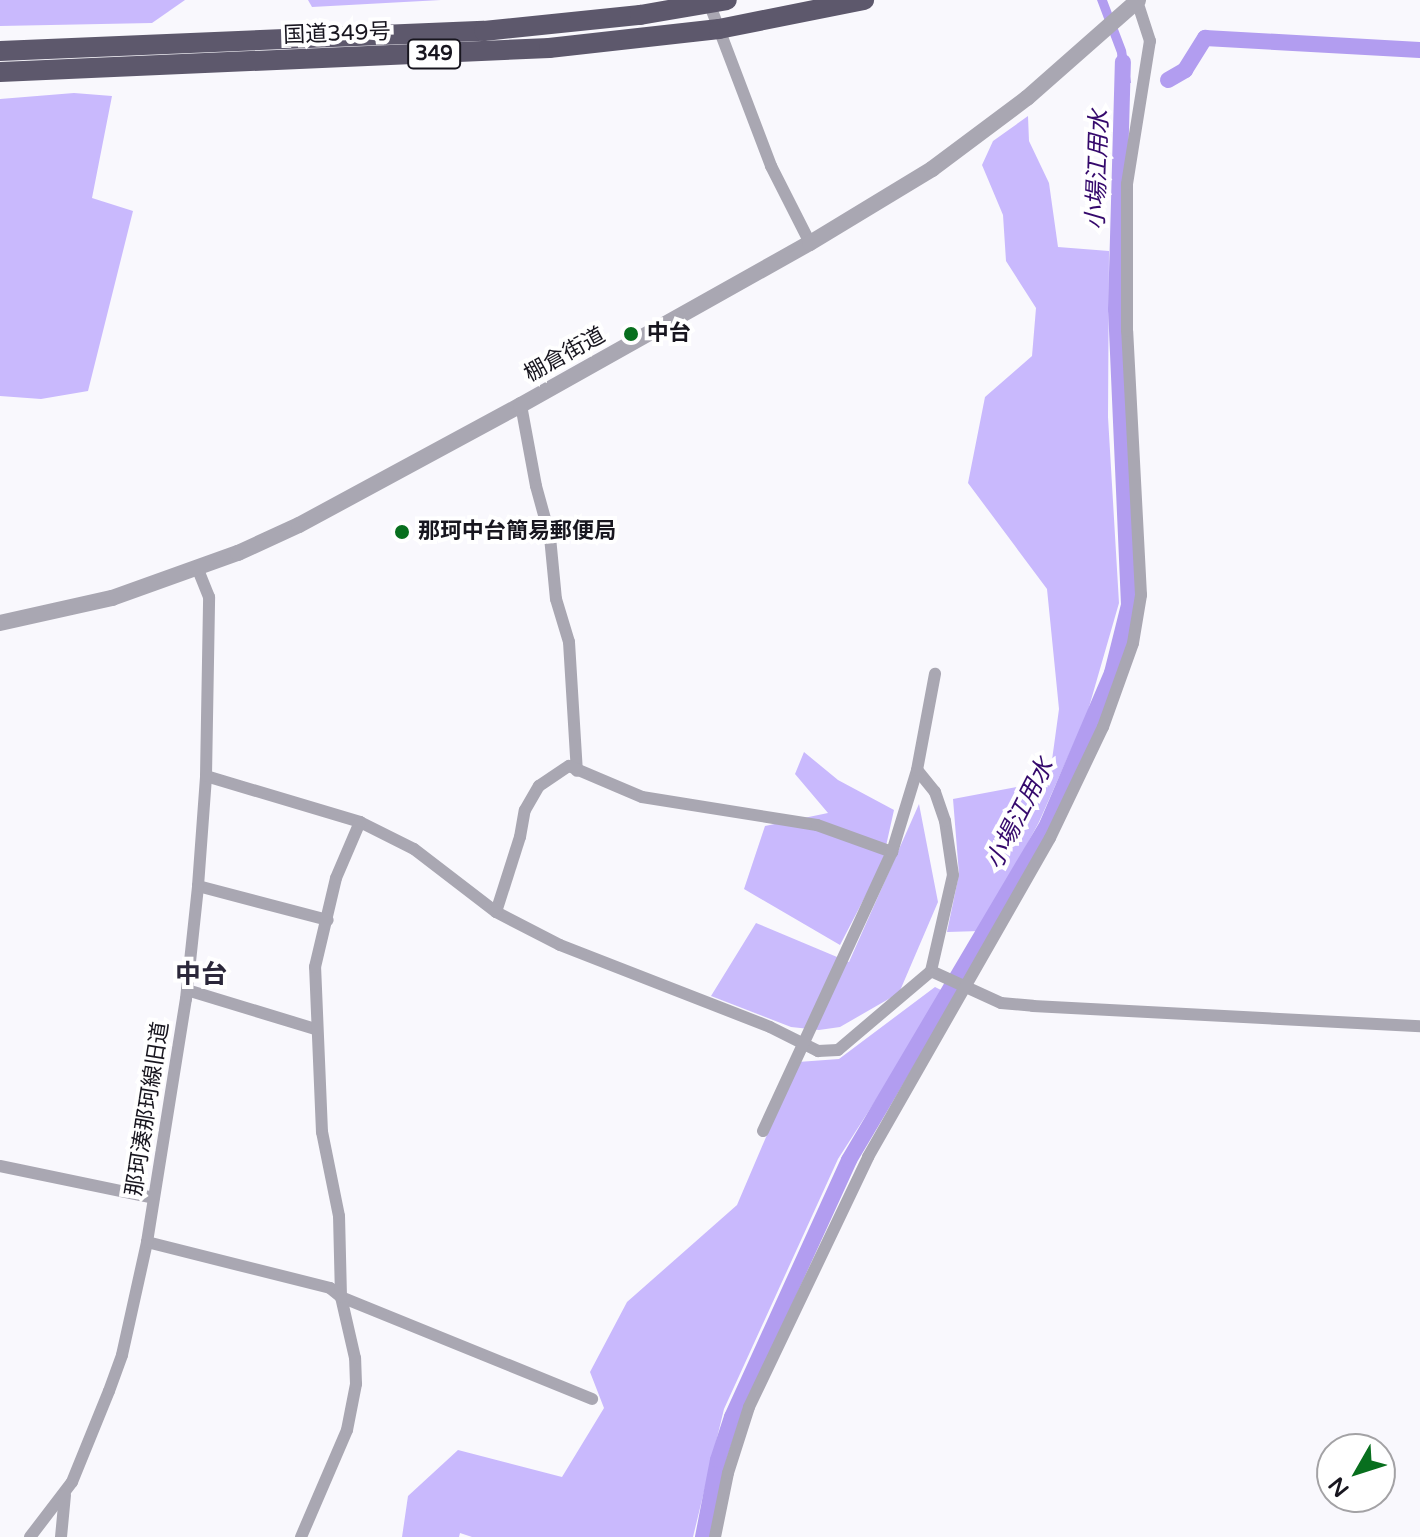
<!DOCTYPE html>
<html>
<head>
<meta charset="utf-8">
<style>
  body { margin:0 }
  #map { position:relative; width:1420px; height:1537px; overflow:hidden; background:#f9f8fd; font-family:"Varela Round","Noto Sans JP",sans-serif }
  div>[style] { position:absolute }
  .green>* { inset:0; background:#cabbfc }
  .forest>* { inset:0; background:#c9b9fd }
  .water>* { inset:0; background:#b29df0 }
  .canal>* { height:16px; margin:-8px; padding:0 8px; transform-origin:8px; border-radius:8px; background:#b29df0 }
  .minor>* { height:12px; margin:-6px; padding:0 6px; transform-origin:6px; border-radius:6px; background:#a9a7b2 }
  .tertiary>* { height:16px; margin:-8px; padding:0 8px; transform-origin:8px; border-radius:8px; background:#a9a7b2 }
  .trunk>* { height:20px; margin:-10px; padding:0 10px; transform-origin:10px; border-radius:10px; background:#5d586c }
  .dots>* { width:22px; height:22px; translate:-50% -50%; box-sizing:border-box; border:4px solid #fff; border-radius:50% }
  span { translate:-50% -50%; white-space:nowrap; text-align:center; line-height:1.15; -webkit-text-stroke:8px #fff; paint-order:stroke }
  .shield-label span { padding:2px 6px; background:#fff; border:2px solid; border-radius:6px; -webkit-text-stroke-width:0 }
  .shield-label { font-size:20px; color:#18161f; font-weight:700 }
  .street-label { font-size:22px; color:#18161f }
  .poi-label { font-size:22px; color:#18161f; font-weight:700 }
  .left { translate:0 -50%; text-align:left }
  .water-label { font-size:24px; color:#35096c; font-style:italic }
  .quarter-label { font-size:26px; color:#2b273a; font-weight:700 }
  .north { position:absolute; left:1316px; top:1433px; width:80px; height:80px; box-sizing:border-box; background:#fff; border:2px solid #a3a2a5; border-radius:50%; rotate:231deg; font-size:22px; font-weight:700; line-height:32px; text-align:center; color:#18161f }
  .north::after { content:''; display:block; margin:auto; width:28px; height:36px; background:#086f1e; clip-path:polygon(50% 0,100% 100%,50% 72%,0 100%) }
</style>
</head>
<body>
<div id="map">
  <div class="green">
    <div style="clip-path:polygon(919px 804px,938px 902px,899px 993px,840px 1027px,819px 1030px,791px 1027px,711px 996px,756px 923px,849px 962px)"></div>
  </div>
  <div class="forest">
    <div style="clip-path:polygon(0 0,185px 0,152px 23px,0 26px)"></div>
    <div style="clip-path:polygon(308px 0,441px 0,312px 7px)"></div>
    <div style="clip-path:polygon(74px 93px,112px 96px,92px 198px,133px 211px,88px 391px,41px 399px,0 396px,0 99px)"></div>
    <div style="clip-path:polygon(1028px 116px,1029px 141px,1049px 183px,1058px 247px,1109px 251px,1108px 417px,1119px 603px,1087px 714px,1039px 822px,980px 931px,947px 932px,959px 874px,953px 799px,1032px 784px,1052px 760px,1059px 709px,1047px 589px,968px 483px,985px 397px,1032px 356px,1036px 308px,1006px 261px,1003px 215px,982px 165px,993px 141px)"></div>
    <div style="clip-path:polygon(804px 752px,838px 780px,894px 810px,882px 864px,840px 945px,744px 889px,765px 826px,828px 813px,795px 774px)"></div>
    <div style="clip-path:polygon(935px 987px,945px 992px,838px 1159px,724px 1409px,693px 1537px,472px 1537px,460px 1533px,459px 1537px,402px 1537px,408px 1496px,458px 1450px,562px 1477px,604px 1408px,590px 1372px,627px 1302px,737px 1205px,798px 1062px,839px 1059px)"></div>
  </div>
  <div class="water">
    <div style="clip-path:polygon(1097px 0,1107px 0,1126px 50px,1131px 83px,1120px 82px,1117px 53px)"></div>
  </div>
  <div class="canal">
    <div style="left:1168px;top:80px;width:20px;rotate:-30deg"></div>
    <div style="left:1185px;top:70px;width:38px;rotate:-58deg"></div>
    <div style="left:1205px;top:38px;width:215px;rotate:3.2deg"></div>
    <div style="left:703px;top:1537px;width:78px;rotate:-79deg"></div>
    <div style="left:718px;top:1460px;width:45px;rotate:-72deg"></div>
    <div style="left:732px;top:1417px;width:282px;rotate:-65.5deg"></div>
    <div style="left:849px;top:1160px;width:391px;rotate:-59.4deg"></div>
    <div style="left:1048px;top:823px;width:163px;rotate:-66.9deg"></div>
    <div style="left:1112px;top:673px;width:70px;rotate:-76deg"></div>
    <div style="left:1129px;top:605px;width:296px;rotate:-92.5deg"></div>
    <div style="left:1116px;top:309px;width:247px;rotate:-88.4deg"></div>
  </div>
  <div class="minor">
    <div style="left:708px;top:0;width:178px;rotate:69.2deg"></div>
    <div style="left:771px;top:166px;width:86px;rotate:63.1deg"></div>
    <div style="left:521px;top:405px;width:82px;rotate:79.5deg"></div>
    <div style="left:536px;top:486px;width:53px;rotate:74.6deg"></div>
    <div style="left:550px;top:537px;width:62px;rotate:84.5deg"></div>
    <div style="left:556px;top:599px;width:45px;rotate:73.2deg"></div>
    <div style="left:569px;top:642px;width:129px;rotate:86.5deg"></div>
    <div style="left:206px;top:776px;width:161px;rotate:16.6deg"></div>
    <div style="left:360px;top:822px;width:60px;rotate:26.6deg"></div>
    <div style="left:414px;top:849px;width:103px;rotate:37.5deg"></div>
    <div style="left:496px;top:912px;width:72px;rotate:27.3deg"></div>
    <div style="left:560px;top:945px;width:225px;rotate:21.3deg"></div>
    <div style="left:770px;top:1027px;width:54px;rotate:26.6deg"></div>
    <div style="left:818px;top:1051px;width:20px;rotate:-3deg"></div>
    <div style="left:838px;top:1050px;width:122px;rotate:-40.3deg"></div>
    <div style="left:931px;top:971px;width:98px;rotate:-77.1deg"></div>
    <div style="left:953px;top:875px;width:55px;rotate:-98.4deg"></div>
    <div style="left:945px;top:821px;width:31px;rotate:-109deg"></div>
    <div style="left:935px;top:792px;width:28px;rotate:-129deg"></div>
    <div style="left:198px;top:886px;width:134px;rotate:14.7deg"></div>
    <div style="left:496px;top:912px;width:79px;rotate:-72.3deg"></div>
    <div style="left:520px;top:837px;width:27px;rotate:-80deg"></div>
    <div style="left:525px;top:810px;width:28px;rotate:-60deg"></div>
    <div style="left:539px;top:786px;width:36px;rotate:-34deg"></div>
    <div style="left:569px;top:766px;width:79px;rotate:23deg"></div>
    <div style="left:642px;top:797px;width:177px;rotate:9.1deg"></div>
    <div style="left:817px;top:825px;width:80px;rotate:19.8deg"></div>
    <div style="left:931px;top:971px;width:77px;rotate:24.6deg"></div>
    <div style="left:1001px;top:1003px;width:32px;rotate:5deg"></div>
    <div style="left:1033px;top:1006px;width:388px;rotate:3deg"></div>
    <div style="left:187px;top:990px;width:134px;rotate:16.9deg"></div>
    <div style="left:763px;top:1131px;width:307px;rotate:-65.2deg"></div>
    <div style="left:892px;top:852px;width:86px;rotate:-73deg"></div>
    <div style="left:917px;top:770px;width:98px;rotate:-79.4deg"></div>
    <div style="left:0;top:1166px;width:157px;rotate:11.7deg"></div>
    <div style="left:147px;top:1242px;width:189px;rotate:14.1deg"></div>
    <div style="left:330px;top:1288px;width:14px;rotate:39deg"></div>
    <div style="left:341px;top:1297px;width:271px;rotate:22.1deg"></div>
    <div style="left:30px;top:1537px;width:69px;rotate:-52.6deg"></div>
    <div style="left:72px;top:1482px;width:98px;rotate:-67.9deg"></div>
    <div style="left:109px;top:1391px;width:38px;rotate:-70deg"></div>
    <div style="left:122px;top:1355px;width:116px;rotate:-77.5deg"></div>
    <div style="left:147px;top:1242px;width:246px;rotate:-80.9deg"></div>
    <div style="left:186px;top:999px;width:114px;rotate:-83.9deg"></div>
    <div style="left:198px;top:886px;width:110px;rotate:-85.8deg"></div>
    <div style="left:206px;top:776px;width:179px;rotate:-89deg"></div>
    <div style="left:209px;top:597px;width:32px;rotate:-112deg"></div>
    <div style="left:61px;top:1537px;width:42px;rotate:-84.6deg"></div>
    <div style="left:301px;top:1537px;width:116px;rotate:-66.7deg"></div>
    <div style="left:347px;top:1430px;width:47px;rotate:-78.9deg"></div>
    <div style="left:356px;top:1384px;width:26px;rotate:-92deg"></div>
    <div style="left:355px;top:1358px;width:63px;rotate:-102.9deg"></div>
    <div style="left:341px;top:1297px;width:81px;rotate:-91.4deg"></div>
    <div style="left:339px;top:1216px;width:86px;rotate:-101.4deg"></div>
    <div style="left:322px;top:1132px;width:165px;rotate:-92.4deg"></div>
    <div style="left:315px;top:967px;width:91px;rotate:-76.7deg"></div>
    <div style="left:336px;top:878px;width:61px;rotate:-66.8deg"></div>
    <div style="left:715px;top:1537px;width:65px;rotate:-78.5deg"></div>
    <div style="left:728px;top:1473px;width:69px;rotate:-72.3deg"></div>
    <div style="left:749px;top:1407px;width:277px;rotate:-64.5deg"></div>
    <div style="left:868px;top:1157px;width:367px;rotate:-60.3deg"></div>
    <div style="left:1050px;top:838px;width:123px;rotate:-64.5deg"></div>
    <div style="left:1103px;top:727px;width:89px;rotate:-70.3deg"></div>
    <div style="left:1133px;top:643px;width:49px;rotate:-80.5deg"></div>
    <div style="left:1141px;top:595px;width:264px;rotate:-93deg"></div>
    <div style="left:1127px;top:331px;width:147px;rotate:-90deg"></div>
    <div style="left:1127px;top:184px;width:145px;rotate:-80.9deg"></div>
    <div style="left:1150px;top:41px;width:42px;rotate:-108deg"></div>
  </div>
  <div class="tertiary">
    <div style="left:0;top:623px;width:115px;rotate:-12.6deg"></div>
    <div style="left:112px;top:598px;width:134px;rotate:-19.7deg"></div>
    <div style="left:238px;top:553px;width:67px;rotate:-24.7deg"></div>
    <div style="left:299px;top:525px;width:252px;rotate:-28.4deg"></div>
    <div style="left:521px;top:405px;width:331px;rotate:-29.3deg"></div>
    <div style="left:810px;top:243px;width:143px;rotate:-31.2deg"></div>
    <div style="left:932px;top:169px;width:119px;rotate:-36.8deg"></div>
    <div style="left:1027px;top:98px;width:148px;rotate:-41.4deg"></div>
  </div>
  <div class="trunk">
    <div style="left:0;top:51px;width:484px;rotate:-2.4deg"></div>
    <div style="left:484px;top:31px;width:157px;rotate:-5.9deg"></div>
    <div style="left:640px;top:15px;width:88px;rotate:-9.8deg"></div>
    <div style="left:0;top:72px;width:550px;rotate:-2.5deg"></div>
    <div style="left:549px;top:48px;width:171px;rotate:-6.4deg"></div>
    <div style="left:719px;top:29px;width:148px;rotate:-11.3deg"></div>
  </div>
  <div class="dots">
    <div style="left:631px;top:334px;background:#086f1e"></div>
    <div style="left:402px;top:532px;background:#086f1e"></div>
  </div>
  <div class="shield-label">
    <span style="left:434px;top:54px">349</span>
  </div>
  <div class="street-label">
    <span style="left:337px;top:34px;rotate:-2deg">国道349号</span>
    <span style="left:565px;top:355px;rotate:-29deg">棚倉街道</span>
    <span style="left:148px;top:1109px;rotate:-81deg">那珂湊那珂線旧道</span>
  </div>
  <div class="poi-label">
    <span class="left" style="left:647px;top:334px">中台</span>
    <span class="left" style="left:418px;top:532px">那珂中台簡易郵便局</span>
  </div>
  <div class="water-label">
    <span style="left:1098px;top:170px;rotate:-88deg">小場江用水</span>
    <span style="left:1020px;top:814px;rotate:-63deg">小場江用水</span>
  </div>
  <div class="quarter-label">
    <span style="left:201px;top:975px">中台</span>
  </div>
  <div class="north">N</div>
</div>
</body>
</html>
